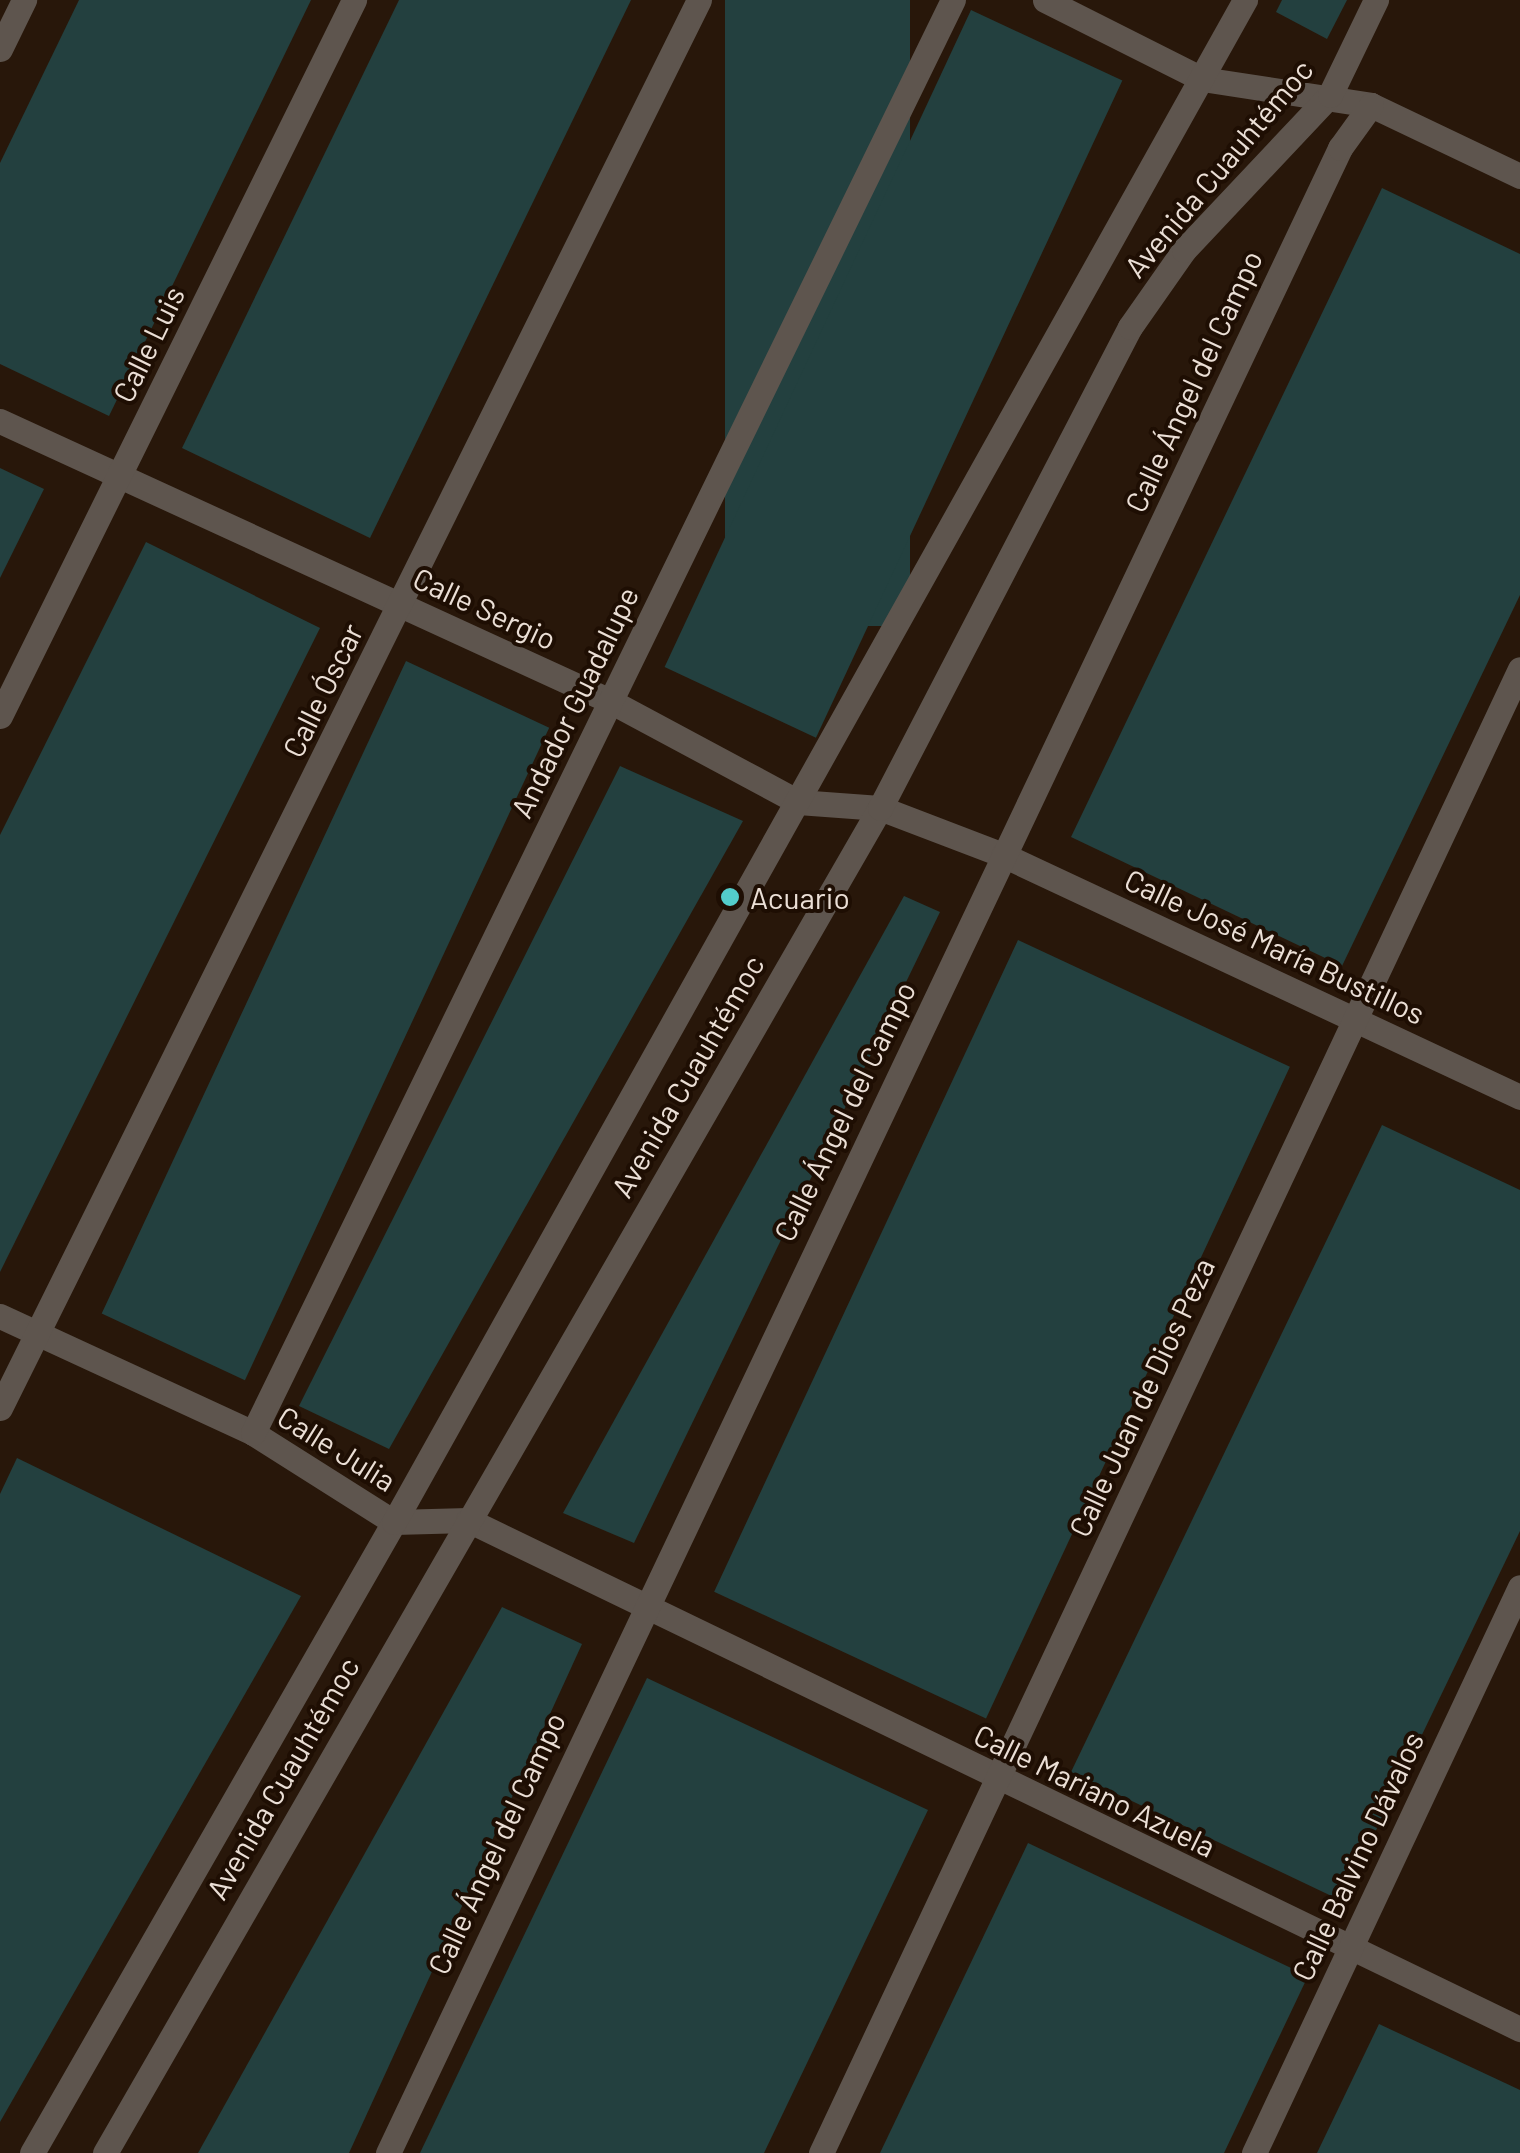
<!DOCTYPE html>
<html>
<head>
<meta charset="utf-8">
<style>
  body { margin:0 }
  #map { position:relative; width:1520px; height:2153px; overflow:hidden; background:#28170a; font-family:Barlow,sans-serif }
  div>[style] { position:absolute }
  .building>* { inset:0; background:#23403f; transform-origin:0 0 }
  .minor>* { height:25px; margin:-12.5px; padding:0 12.5px; transform-origin:12.5px; border-radius:12.5px; background:#5e554e }
  .dots>* { width:28px; height:28px; translate:-50% -50%; box-sizing:border-box; border:5px solid #1e0e03; border-radius:50% }
  span { translate:-50% -50%; white-space:nowrap; text-align:center; line-height:1.15; -webkit-text-stroke:8px #1e0e03; paint-order:stroke }
  .street-label { font-size:30px; color:#ebdfd6 }
  .poi-label { font-size:30px; color:#ebdfd6 }
  .left { translate:0 -50%; text-align:left }
</style>
</head>
<body>
<div id="map">
  <div class="building">
    <div style="clip-path:polygon(79px 0,311px 0,109px 416px,0 364px,0 163px)"></div>
    <div style="clip-path:polygon(399px 0,631px 0,370px 538px,182px 448px)"></div>
    <div style="left:725px;top:0;width:185px;height:626px"></div>
    <div style="clip-path:polygon(1282px 0,1347px 0,1327px 39px,1276px 12px)"></div>
    <div style="left:971px;top:10px;width:167px;height:725px;rotate:25deg"></div>
    <div style="clip-path:polygon(1382px 188px,1520px 254px,1520px 595px,1342px 966px,1071px 837px)"></div>
    <div style="clip-path:polygon(0 468px,44px 489px,0 578px)"></div>
    <div style="clip-path:polygon(146px 542px,320px 628px,0 1272px,0 835px)"></div>
    <div style="left:406px;top:661px;width:158px;height:720px;rotate:25deg"></div>
    <div style="clip-path:polygon(620px 766px,743px 821px,389px 1449px,299px 1406px)"></div>
    <div style="clip-path:polygon(904px 896px,940px 912px,634px 1543px,563px 1513px)"></div>
    <div style="left:1018px;top:940px;width:300px;height:719px;rotate:25deg"></div>
    <div style="clip-path:polygon(1382px 1125px,1520px 1190px,1520px 1531px,1342px 1901px,1071px 1772px)"></div>
    <div style="clip-path:polygon(17px 1458px,301px 1596px,0 2122px,0 1494px)"></div>
    <div style="clip-path:polygon(502px 1607px,582px 1644px,349px 2153px,198px 2153px)"></div>
    <div style="clip-path:polygon(647px 1678px,928px 1810px,764px 2153px,420px 2153px)"></div>
    <div style="clip-path:polygon(1028px 1843px,1308px 1976px,1224px 2153px,880px 2153px)"></div>
    <div style="clip-path:polygon(1379px 2024px,1520px 2090px,1520px 2153px,1317px 2153px)"></div>
  </div>
  <div class="minor">
    <div style="left:1045px;top:0;width:176px;rotate:26.7deg"></div>
    <div style="left:1202px;top:79px;width:171px;rotate:8.7deg"></div>
    <div style="left:1371px;top:105px;width:165px;rotate:25.5deg"></div>
    <div style="left:0;top:49px;width:55px;rotate:-63.9deg"></div>
    <div style="left:0;top:421px;width:671px;rotate:24.66deg"></div>
    <div style="left:610px;top:701px;width:213px;rotate:28.2deg"></div>
    <div style="left:798px;top:802px;width:82px;rotate:4.2deg"></div>
    <div style="left:880px;top:808px;width:132px;rotate:20.9deg"></div>
    <div style="left:1003px;top:855px;width:571px;rotate:25.08deg"></div>
    <div style="left:0;top:716px;width:799px;rotate:-63.69deg"></div>
    <div style="left:0;top:1316px;width:279px;rotate:24.8deg"></div>
    <div style="left:253px;top:1433px;width:167px;rotate:32.3deg"></div>
    <div style="left:394px;top:1522px;width:74px;rotate:-1.5deg"></div>
    <div style="left:468px;top:1520px;width:1169px;rotate:25.82deg"></div>
    <div style="left:0;top:1408px;width:1572px;rotate:-63.6deg"></div>
    <div style="left:253px;top:1433px;width:1595px;rotate:-63.97deg"></div>
    <div style="left:32px;top:2153px;width:727px;rotate:-60.16deg"></div>
    <div style="left:394px;top:1522px;width:1744px;rotate:-60.79deg"></div>
    <div style="left:105px;top:2153px;width:1552px;rotate:-60.05deg"></div>
    <div style="left:880px;top:808px;width:542px;rotate:-62.54deg"></div>
    <div style="left:1130px;top:327px;width:94px;rotate:-55deg"></div>
    <div style="left:1184px;top:250px;width:213px;rotate:-46.7deg"></div>
    <div style="left:1330px;top:95px;width:106px;rotate:-64.2deg"></div>
    <div style="left:388px;top:2153px;width:2220px;rotate:-64.6deg"></div>
    <div style="left:1340px;top:148px;width:53px;rotate:-54.2deg"></div>
    <div style="left:821px;top:2153px;width:1640px;rotate:-64.78deg"></div>
    <div style="left:1254px;top:2153px;width:625px;rotate:-64.83deg"></div>
  </div>
  <div class="dots">
    <div style="left:730px;top:897px;background:#53cdcb"></div>
  </div>
  <div class="street-label">
    <span style="left:1218px;top:168px;rotate:-50deg">Avenida Cuauhtémoc</span>
    <span style="left:148px;top:344px;rotate:-64deg">Calle Luis</span>
    <span style="left:1193px;top:381px;rotate:-65deg">Calle Ángel del Campo</span>
    <span style="left:485px;top:608px;rotate:25deg">Calle Sergio</span>
    <span style="left:322px;top:690px;rotate:-64deg">Calle Óscar</span>
    <span style="left:574px;top:702px;rotate:-64deg">Andador Guadalupe</span>
    <span style="left:1275px;top:946px;rotate:25deg">Calle José María Bustillos</span>
    <span style="left:687px;top:1076px;rotate:-60deg">Avenida Cuauhtémoc</span>
    <span style="left:844px;top:1111px;rotate:-64deg">Calle Ángel del Campo</span>
    <span style="left:1141px;top:1397px;rotate:-65deg">Calle Juan de Dios Peza</span>
    <span style="left:337px;top:1448px;rotate:32deg">Calle Julia</span>
    <span style="left:282px;top:1778px;rotate:-60deg">Avenida Cuauhtémoc</span>
    <span style="left:1095px;top:1790px;rotate:26deg">Calle Mariano Azuela</span>
    <span style="left:496px;top:1843px;rotate:-65deg">Calle Ángel del Campo</span>
    <span style="left:1357px;top:1856px;rotate:-65deg">Calle Balvino Dávalos</span>
  </div>
  <div class="poi-label">
    <span class="left" style="left:750px;top:897px">Acuario</span>
  </div>
</div>
</body>
</html>
